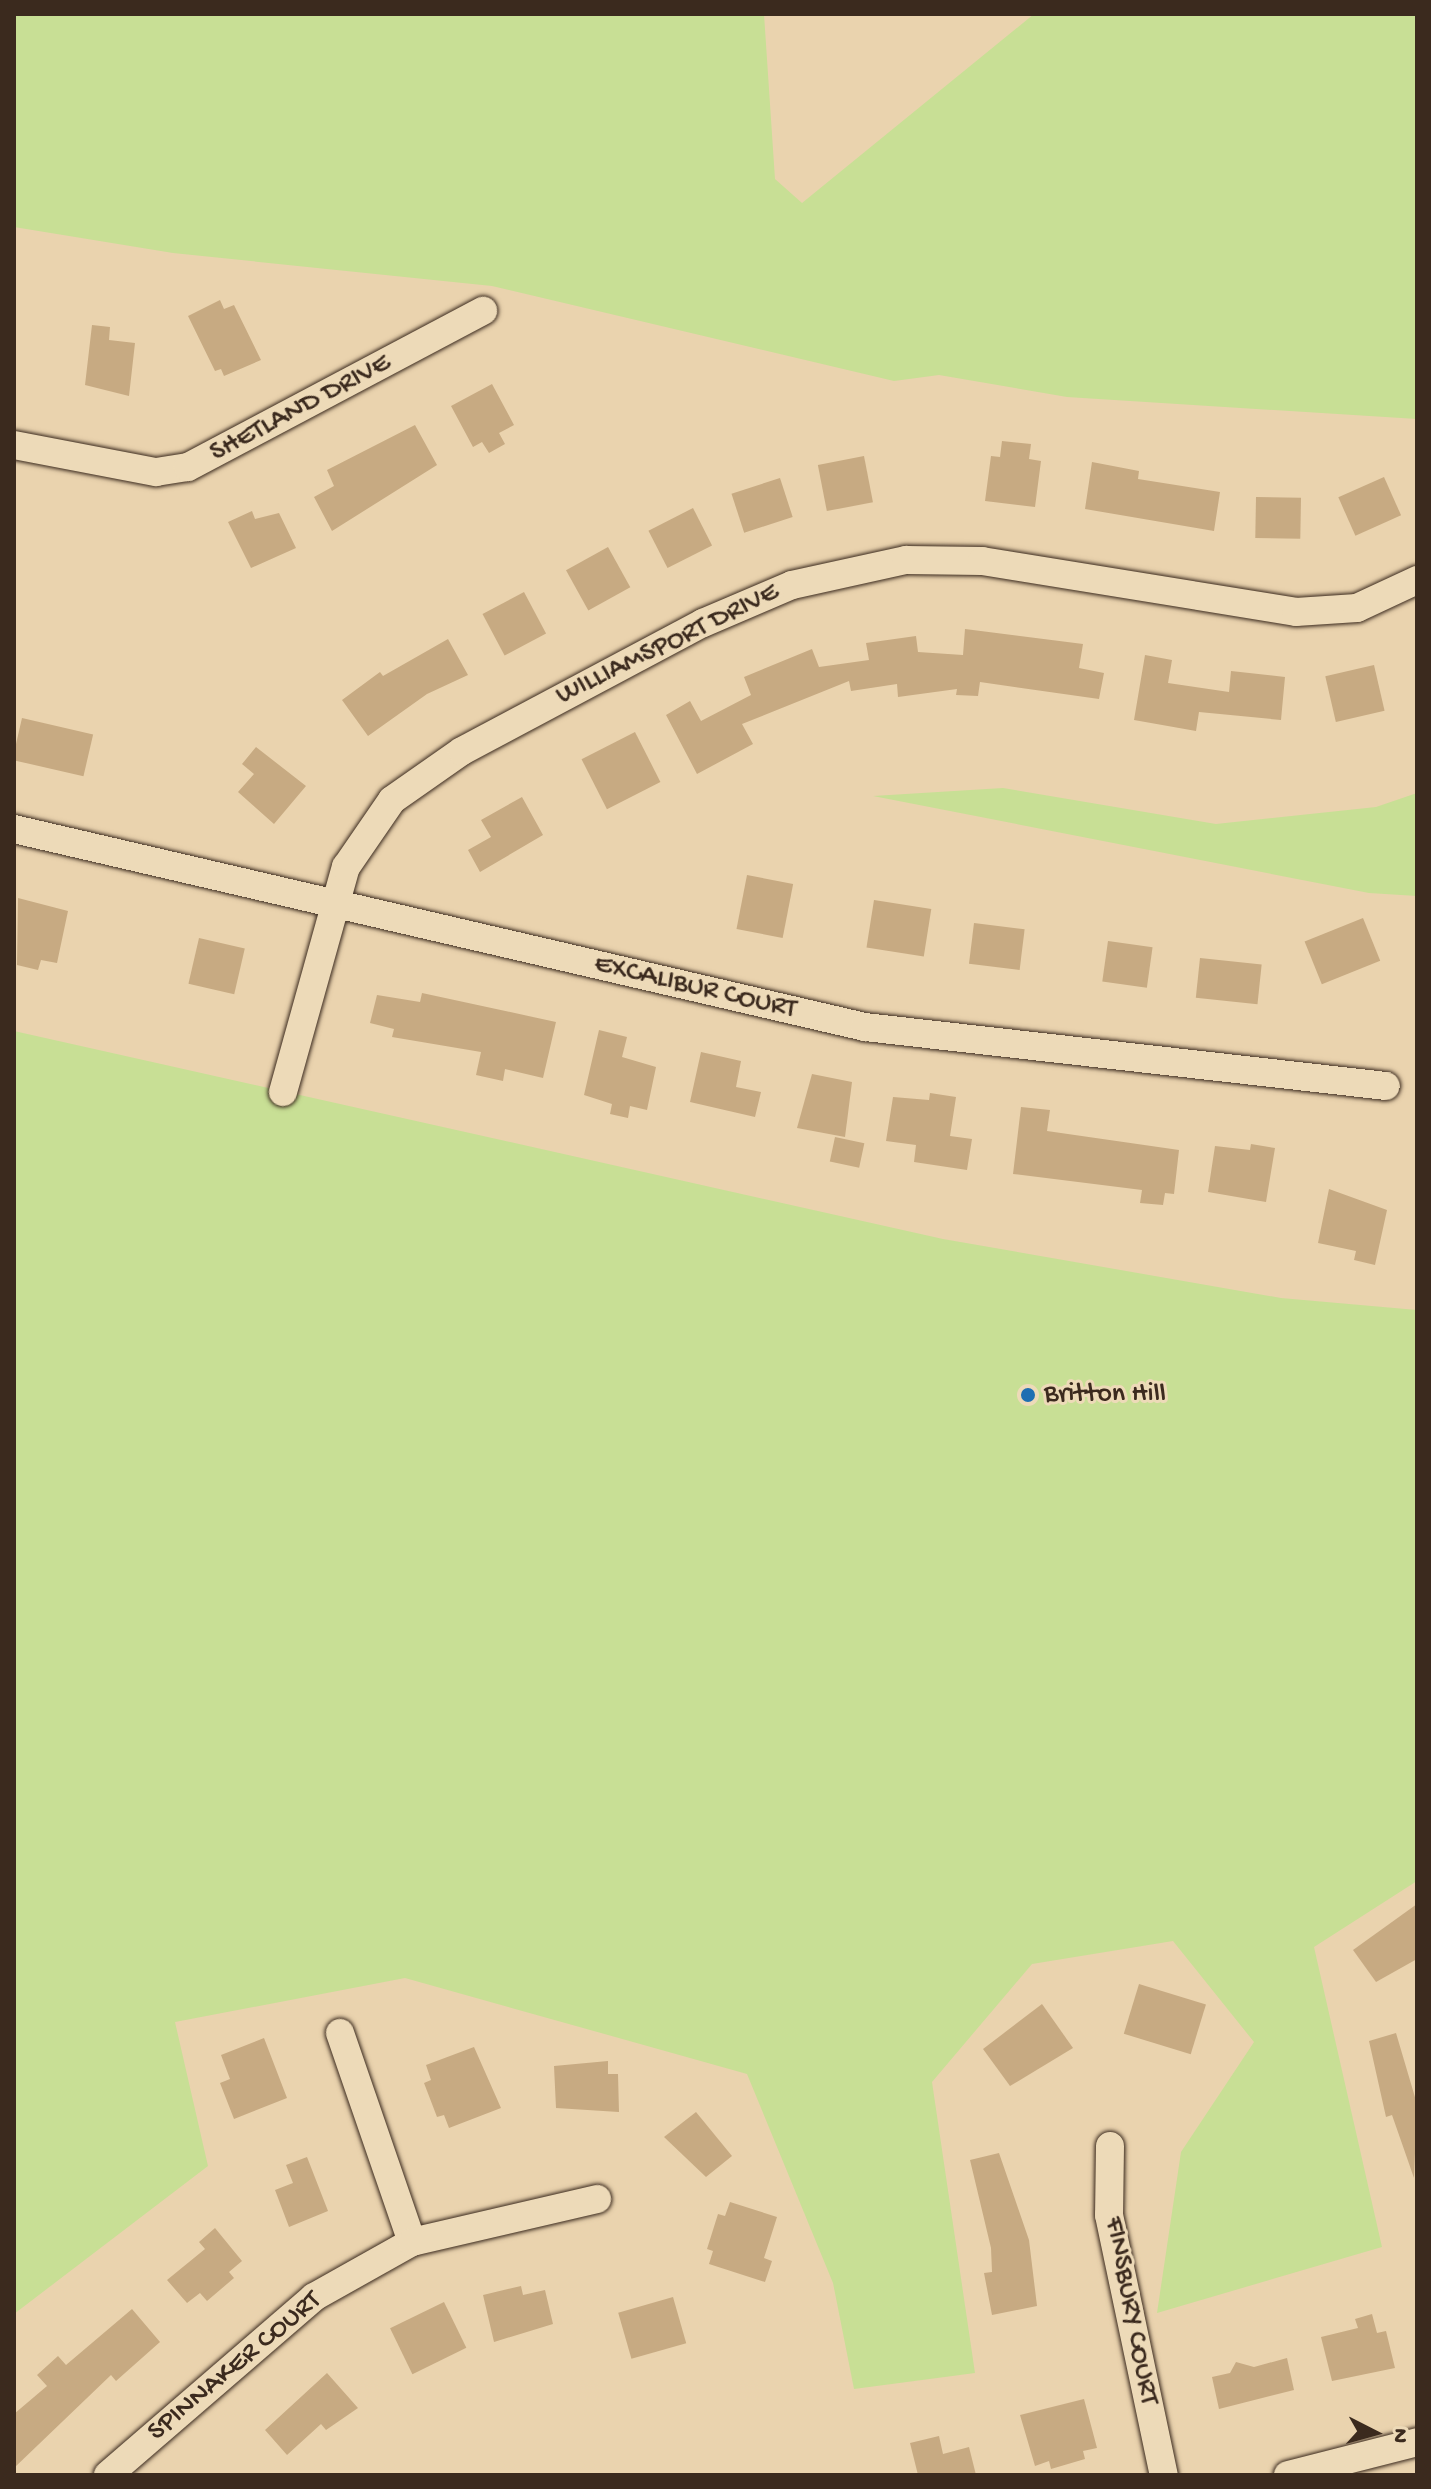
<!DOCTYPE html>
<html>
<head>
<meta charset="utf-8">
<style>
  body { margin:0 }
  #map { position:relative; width:1431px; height:2489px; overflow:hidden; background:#ead3ae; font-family:"Gochi Hand",sans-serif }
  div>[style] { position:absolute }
  .green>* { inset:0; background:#c8df95 }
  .building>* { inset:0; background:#c7aa82; transform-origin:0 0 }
  .roads { filter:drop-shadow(0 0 2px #3b2a1e) drop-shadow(0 0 2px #3b2a1e) }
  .minor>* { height:28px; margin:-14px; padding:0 14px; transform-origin:14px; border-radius:14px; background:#eddab8 }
  .dots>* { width:22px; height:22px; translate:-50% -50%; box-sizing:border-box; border:4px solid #eddab8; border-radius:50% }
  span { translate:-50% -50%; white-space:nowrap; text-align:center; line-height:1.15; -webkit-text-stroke:6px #eddab8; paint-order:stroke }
  .street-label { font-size:28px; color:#3b2a1e }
  .poi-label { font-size:28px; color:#3b2a1e }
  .left { translate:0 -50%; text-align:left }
  .frame { position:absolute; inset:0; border:16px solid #3b2a1e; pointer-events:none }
  .north { position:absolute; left:1335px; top:2393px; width:80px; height:80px; -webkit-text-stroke:6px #eddab8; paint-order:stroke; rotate:96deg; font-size:22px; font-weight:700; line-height:32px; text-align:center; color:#3b2a1e }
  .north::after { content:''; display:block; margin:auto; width:28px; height:36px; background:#3b2a1e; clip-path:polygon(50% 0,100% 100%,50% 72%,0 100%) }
</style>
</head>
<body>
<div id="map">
  <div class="green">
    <div style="clip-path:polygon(14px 14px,764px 14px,775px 179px,802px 203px,1034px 14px,1417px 14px,1417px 419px,1067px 397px,939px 375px,894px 381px,492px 286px,173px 253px,14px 227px)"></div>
    <div style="clip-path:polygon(1003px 788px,1216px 824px,1376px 807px,1417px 793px,1417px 896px,1369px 893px,873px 796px)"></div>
    <div style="clip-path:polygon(14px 1031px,943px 1239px,1281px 1298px,1417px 1310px,1417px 1881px,1314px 1947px,1382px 2247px,1157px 2313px,1181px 2152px,1254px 2042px,1173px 1941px,1032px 1964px,932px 2082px,975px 2373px,854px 2389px,833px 2283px,747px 2074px,405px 1978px,175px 2022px,208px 2166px,14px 2314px)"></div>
  </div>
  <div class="building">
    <div style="clip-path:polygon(220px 300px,224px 309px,234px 305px,261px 360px,224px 376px,221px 369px,215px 371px,188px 316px)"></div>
    <div style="clip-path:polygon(92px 325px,110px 327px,109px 340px,135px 343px,129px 396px,85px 385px)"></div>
    <div style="clip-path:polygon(492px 384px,514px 425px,499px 433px,505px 444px,489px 453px,482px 442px,473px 447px,451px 406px)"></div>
    <div style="clip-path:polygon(415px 425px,437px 465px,332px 531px,314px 497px,334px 486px,327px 470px)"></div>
    <div style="clip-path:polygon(1002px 441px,1031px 444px,1029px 459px,1041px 461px,1035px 507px,985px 501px,991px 456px,1000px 457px)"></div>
    <div style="left:864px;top:456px;width:47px;height:47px;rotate:79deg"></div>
    <div style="clip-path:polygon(1092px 462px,1139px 471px,1138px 479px,1220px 492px,1214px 531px,1085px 509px)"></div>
    <div style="left:1384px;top:477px;width:42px;height:50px;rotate:66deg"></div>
    <div style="left:780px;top:478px;width:41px;height:51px;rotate:72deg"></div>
    <div style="left:1256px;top:497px;width:45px;height:41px;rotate:1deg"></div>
    <div style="left:693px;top:508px;width:42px;height:50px;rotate:63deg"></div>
    <div style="clip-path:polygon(252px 511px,255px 519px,279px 513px,296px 548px,251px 568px,228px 522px)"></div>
    <div style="left:608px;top:547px;width:46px;height:48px;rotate:61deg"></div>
    <div style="left:524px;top:592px;width:47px;height:47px;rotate:62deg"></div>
    <div style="clip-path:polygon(965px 629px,1083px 644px,1079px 668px,1104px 673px,1099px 699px,980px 682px,978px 696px,956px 695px,957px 689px,898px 697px,897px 684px,851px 691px,849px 681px,742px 724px,753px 744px,697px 774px,666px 715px,690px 701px,701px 721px,751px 695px,744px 677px,812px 649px,819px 667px,869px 660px,866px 643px,916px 636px,918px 652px,963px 655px)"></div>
    <div style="clip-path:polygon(448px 639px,468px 675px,427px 694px,368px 736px,342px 700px,380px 672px,383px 676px)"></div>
    <div style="clip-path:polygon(1145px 655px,1172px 660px,1168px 683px,1229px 692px,1231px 671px,1285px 677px,1281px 720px,1199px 712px,1196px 731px,1134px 720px)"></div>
    <div style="left:1374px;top:665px;width:47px;height:50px;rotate:77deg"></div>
    <div style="left:22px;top:718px;width:73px;height:43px;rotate:13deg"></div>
    <div style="left:635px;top:732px;width:56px;height:60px;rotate:63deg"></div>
    <div style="clip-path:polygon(256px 747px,306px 786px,274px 824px,238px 792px,254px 774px,242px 764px)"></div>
    <div style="clip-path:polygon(522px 797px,543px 835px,480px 872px,468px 850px,491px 837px,481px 820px)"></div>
    <div style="left:747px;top:875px;width:47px;height:55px;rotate:11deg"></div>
    <div style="clip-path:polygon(18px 898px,68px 911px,57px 963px,41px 960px,38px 970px,17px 965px)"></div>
    <div style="left:874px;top:900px;width:58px;height:48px;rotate:9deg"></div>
    <div style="left:1363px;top:918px;width:46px;height:63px;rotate:68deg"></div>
    <div style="left:974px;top:923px;width:51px;height:41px;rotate:7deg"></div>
    <div style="left:199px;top:938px;width:47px;height:47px;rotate:13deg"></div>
    <div style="left:1108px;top:941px;width:45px;height:41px;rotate:8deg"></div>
    <div style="left:1200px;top:958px;width:62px;height:40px;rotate:6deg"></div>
    <div style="clip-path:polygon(422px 993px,556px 1022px,543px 1078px,505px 1069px,503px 1081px,476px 1075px,481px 1052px,392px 1037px,394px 1029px,370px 1023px,377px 995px,420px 1002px)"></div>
    <div style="clip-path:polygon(599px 1030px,627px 1037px,622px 1057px,656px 1067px,647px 1110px,630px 1106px,628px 1118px,610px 1114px,612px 1104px,584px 1095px)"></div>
    <div style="clip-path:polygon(701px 1052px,741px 1061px,736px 1087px,761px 1092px,755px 1117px,690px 1102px)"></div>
    <div style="clip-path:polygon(812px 1074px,852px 1082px,845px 1137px,797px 1128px)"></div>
    <div style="clip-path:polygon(930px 1093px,956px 1097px,950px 1136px,972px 1139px,967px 1170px,914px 1162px,916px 1145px,886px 1141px,893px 1097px,929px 1100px)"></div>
    <div style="clip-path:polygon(1021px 1107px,1050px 1110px,1047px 1131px,1179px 1150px,1174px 1194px,1165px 1193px,1163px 1205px,1140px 1203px,1142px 1190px,1013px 1174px)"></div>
    <div style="left:835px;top:1137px;width:30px;height:25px;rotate:12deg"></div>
    <div style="clip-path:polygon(1251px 1144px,1275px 1148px,1266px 1202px,1208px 1192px,1215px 1146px,1250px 1150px)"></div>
    <div style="clip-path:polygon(1329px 1189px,1387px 1210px,1375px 1265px,1354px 1260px,1356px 1251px,1318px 1243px)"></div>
    <div style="clip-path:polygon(1417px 1904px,1417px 1959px,1376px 1982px,1353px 1950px)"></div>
    <div style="left:1139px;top:1984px;width:70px;height:52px;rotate:17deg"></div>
    <div style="clip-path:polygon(1042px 2004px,1073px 2048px,1010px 2086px,983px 2049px)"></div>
    <div style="clip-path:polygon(1396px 2033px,1417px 2104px,1414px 2178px,1392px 2115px,1386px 2117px,1369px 2041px)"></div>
    <div style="clip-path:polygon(264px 2038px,287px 2098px,234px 2119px,220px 2083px,230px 2079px,221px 2055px)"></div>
    <div style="clip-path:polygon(474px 2047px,501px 2108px,449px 2128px,444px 2115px,437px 2117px,424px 2083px,431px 2080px,426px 2065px)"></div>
    <div style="clip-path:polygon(608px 2061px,608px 2074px,618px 2074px,619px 2112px,556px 2108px,554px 2066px)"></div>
    <div style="clip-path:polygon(696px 2112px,732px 2156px,706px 2177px,664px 2137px)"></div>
    <div style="clip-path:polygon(999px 2153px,1029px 2240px,1037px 2306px,992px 2315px,984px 2273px,992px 2272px,991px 2248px,970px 2160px)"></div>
    <div style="clip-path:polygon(307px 2157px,328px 2211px,289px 2227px,275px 2190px,293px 2183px,286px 2165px)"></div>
    <div style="clip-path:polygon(730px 2202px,777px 2217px,764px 2258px,772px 2261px,765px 2282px,709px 2264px,713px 2251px,707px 2249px,718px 2214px,725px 2216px)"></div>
    <div style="clip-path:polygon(215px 2228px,242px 2261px,229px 2272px,234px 2278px,207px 2301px,200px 2293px,187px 2303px,167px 2280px,205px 2249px,199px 2242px)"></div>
    <div style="clip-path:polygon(521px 2286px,523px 2295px,545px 2290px,553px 2324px,494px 2342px,483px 2295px)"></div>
    <div style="left:673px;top:2297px;width:48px;height:57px;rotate:74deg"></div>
    <div style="left:444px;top:2302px;width:51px;height:60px;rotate:64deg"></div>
    <div style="clip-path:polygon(132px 2309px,160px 2342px,116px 2381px,111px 2375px,14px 2468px,14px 2414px,47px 2386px,37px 2375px,58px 2356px,66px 2365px)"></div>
    <div style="clip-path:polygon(1372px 2314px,1377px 2333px,1386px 2331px,1395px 2368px,1332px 2381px,1321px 2337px,1358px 2328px,1355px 2319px)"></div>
    <div style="clip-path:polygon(1287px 2358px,1294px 2390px,1219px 2409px,1212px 2377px,1230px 2373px,1236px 2362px,1254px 2367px)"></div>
    <div style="clip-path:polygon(327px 2373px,358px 2408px,326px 2430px,321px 2424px,287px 2455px,265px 2430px)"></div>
    <div style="clip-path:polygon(1084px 2399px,1097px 2448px,1083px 2451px,1085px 2459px,1051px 2469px,1049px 2461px,1035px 2466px,1020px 2415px)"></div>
    <div style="clip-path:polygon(939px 2436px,943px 2454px,969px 2447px,976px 2475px,918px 2475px,910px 2443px)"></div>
  </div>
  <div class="roads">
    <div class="minor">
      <div style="left:14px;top:445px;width:145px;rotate:10.8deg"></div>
      <div style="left:156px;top:472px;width:32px;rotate:-9deg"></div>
      <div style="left:188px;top:467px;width:334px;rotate:-27.9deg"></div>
      <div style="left:14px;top:829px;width:874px;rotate:13.1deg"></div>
      <div style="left:865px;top:1027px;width:524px;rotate:6.46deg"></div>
      <div style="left:283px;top:1092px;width:234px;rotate:-74.4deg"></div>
      <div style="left:346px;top:867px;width:81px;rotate:-55.5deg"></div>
      <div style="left:392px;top:800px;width:85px;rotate:-35deg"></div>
      <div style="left:462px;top:751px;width:273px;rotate:-28deg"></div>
      <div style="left:703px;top:623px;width:97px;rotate:-23.1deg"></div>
      <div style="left:792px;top:585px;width:117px;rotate:-12.4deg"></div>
      <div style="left:906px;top:560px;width:76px;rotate:0.8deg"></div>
      <div style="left:982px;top:561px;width:318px;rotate:9.2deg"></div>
      <div style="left:1296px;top:612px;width:61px;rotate:-3.8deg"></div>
      <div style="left:1357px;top:608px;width:66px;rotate:-25deg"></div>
      <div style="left:340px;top:2033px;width:221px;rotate:71deg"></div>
      <div style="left:1110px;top:2146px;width:69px;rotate:90.8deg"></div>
      <div style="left:1109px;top:2215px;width:266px;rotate:78.1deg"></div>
      <div style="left:108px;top:2475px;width:272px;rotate:-40.8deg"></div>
      <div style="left:314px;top:2297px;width:112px;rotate:-29.3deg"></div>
      <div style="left:412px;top:2242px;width:190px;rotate:-13.1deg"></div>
      <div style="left:1288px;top:2475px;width:133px;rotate:-14.3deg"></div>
    </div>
  </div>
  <div class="dots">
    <div style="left:1028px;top:1395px;background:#1f6fb2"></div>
  </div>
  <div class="street-label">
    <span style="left:301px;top:409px;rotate:-28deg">SHETLAND DRIVE</span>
    <span style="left:668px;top:645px;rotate:-26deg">WILLIAMSPORT DRIVE</span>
    <span style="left:695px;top:988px;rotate:13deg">EXCALIBUR COURT</span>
    <span style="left:1130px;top:2311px;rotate:79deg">FINSBURY COURT</span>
    <span style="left:235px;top:2367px;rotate:-40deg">SPINNAKER COURT</span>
  </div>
  <div class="poi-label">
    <span class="left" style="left:1044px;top:1395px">Britton Hill</span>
  </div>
  <div class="frame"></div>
  <div class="north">N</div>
</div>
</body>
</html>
